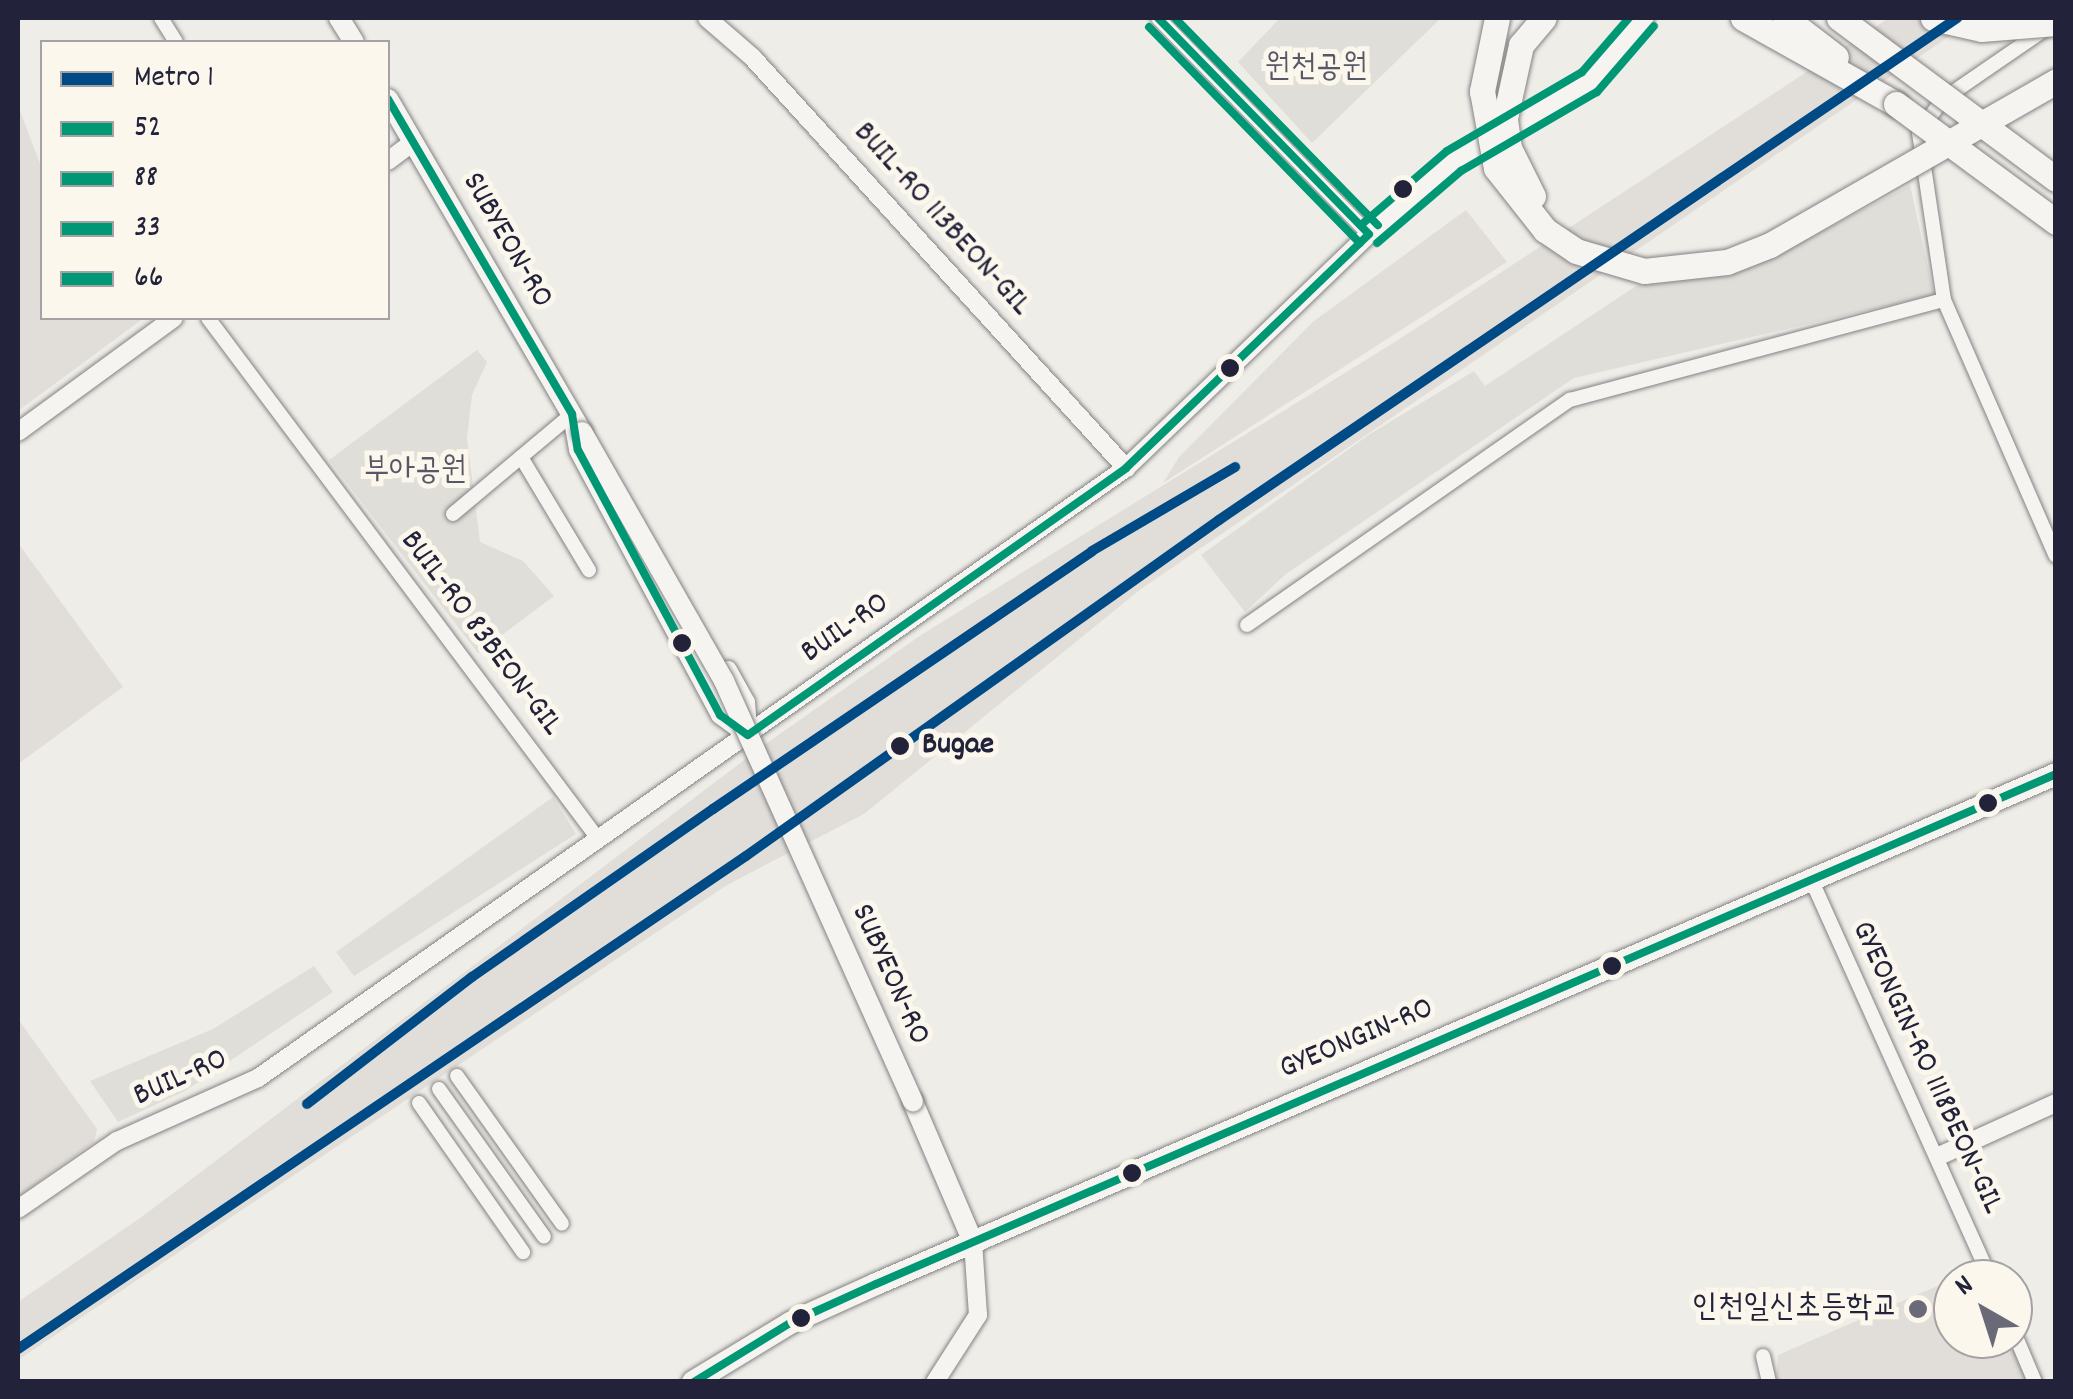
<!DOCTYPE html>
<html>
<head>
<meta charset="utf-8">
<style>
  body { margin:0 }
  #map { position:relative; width:2073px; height:1399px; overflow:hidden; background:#efede8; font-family:Dekko,"Poor Story",sans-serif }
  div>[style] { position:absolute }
  .built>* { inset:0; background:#e1ded9 }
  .green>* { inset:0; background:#e0ded9 }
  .roads { filter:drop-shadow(0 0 2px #838284) drop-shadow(0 0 2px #838284) }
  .minor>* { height:14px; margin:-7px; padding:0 7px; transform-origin:7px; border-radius:7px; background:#f5f4f0 }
  .tertiary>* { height:18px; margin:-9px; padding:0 9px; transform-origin:9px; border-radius:9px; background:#f5f4f0 }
  .secondary>* { height:20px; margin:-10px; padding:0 10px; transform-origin:10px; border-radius:10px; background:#f5f4f0 }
  .primary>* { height:22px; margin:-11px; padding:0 11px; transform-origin:11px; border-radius:11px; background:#f5f4f0 }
  .motorway>* { height:25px; margin:-12.5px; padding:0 12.5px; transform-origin:12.5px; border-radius:12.5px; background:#f5f4f0 }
  .bridges { filter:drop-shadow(0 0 2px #838284) drop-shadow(0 0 2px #838284) }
  .secondary-bridge>* { height:20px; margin:-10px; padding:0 10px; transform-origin:10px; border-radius:10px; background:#f5f4f0 }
  .motorway-bridge>* { height:25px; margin:-12.5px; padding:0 12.5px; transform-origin:12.5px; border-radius:12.5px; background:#f5f4f0 }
  .bus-1>* { height:8px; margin:-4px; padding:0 4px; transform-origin:4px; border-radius:4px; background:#009775 }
  .bus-2>* { height:8px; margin:-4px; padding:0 4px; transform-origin:4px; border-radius:4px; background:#009775 }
  .bus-3>* { height:8px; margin:-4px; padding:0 4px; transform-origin:4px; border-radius:4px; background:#009775 }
  .bus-4>* { height:8px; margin:-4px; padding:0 4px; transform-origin:4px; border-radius:4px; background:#009775 }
  .metro-1>* { height:10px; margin:-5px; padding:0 5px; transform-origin:5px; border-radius:5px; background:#004a85 }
  .dots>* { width:28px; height:28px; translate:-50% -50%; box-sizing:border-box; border:5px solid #fbf7ec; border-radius:50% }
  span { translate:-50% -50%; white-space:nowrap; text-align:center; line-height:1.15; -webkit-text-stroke:10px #fbf7ec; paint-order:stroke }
  .park-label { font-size:32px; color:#575766 }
  .street-label { font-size:32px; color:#22223b }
  .stop-label { font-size:32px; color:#22223b; font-weight:700 }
  .left { translate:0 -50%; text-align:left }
  .poi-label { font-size:32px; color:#22223b }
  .right { translate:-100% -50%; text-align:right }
  .frame { position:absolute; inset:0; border:20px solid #22223b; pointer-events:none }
  .legend { position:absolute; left:40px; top:40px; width:350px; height:280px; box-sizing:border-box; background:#fbf7ec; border:2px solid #a4a2a5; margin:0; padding:12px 18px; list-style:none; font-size:30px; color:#22223b }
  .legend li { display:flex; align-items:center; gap:20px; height:50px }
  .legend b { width:50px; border:2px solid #a4a2a5 }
  .north { position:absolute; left:1933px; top:1259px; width:100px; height:100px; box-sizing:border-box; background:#fbf7ec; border:2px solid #a4a2a5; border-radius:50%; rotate:321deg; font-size:28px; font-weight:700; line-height:40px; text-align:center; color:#22223b }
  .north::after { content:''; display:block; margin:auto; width:35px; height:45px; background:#6a6978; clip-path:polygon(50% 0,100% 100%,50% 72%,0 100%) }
</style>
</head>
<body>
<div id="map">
  <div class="built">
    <div style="clip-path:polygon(1889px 18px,1976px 18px,1141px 589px,864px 814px,727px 885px,18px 1360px,18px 1302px,143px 1216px,764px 745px,921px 635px,1398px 340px)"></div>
    <div style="clip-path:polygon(19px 108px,42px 169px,42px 318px,144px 318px,18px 411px)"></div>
    <div style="clip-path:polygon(1466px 210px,1507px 262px,1163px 483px,1179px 457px,1314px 321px)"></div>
    <div style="clip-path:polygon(18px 543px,123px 687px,18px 764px)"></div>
    <div style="clip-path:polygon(18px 1019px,97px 1129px,94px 1142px,18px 1197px)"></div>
    <div style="clip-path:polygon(1974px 1270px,1985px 1279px,1953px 1279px,1953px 1339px,2010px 1339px,2027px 1381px,1776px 1382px,1778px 1355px)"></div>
  </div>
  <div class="green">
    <div style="clip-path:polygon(1280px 18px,1441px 18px,1312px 143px,1238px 62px)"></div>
    <div style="clip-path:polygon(1910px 185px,1934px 295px,1574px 378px,1286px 574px,1245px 612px,1201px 555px,1370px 434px,1474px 371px,1485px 386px,1636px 286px,1777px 255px)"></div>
    <div style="clip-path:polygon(477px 350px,487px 362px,472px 395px,467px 438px,480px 542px,523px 561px,554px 596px,478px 653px,329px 460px)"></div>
    <div style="clip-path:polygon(553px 797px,576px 834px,354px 976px,336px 952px)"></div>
    <div style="clip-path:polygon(314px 966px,333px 992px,185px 1091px,118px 1122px,90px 1081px,213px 1029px)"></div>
  </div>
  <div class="roads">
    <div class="minor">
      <div style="left:161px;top:18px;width:28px;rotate:58deg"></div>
      <div style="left:1158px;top:18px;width:302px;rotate:45.7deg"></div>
      <div style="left:2051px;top:25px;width:132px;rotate:145.5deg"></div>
      <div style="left:1942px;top:100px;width:40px;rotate:124.9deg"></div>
      <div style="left:1919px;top:133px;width:169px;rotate:81.5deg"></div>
      <div style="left:1944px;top:300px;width:279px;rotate:66.4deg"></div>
      <div style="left:208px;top:318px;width:652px;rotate:53.17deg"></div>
      <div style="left:521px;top:457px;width:132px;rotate:59deg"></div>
      <div style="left:453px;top:514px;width:155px;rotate:-40deg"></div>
      <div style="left:1247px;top:625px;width:394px;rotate:-34.9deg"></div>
      <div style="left:1570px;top:400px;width:387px;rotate:-15deg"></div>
      <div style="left:1811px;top:879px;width:439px;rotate:65.8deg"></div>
      <div style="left:457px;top:1076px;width:181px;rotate:54.6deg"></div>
      <div style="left:439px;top:1089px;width:181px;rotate:54.6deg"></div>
      <div style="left:419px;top:1103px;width:182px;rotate:55.1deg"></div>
      <div style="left:2013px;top:1330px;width:56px;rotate:67.1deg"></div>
      <div style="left:1763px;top:1356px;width:27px;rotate:77deg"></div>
    </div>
    <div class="tertiary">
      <div style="left:707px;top:18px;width:60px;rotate:40.9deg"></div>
      <div style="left:752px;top:57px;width:556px;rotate:47.7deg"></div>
      <div style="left:388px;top:161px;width:31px;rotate:-37deg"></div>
      <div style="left:573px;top:421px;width:29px;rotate:80deg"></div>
      <div style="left:578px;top:450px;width:301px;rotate:61.8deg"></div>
      <div style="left:720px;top:715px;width:34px;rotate:36deg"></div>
      <div style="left:18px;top:432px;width:193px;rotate:-36.2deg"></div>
      <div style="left:728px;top:670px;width:37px;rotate:61deg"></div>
      <div style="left:746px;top:702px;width:27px;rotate:86deg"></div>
      <div style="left:1939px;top:1156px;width:128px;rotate:-24.4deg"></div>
      <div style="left:18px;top:1209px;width:120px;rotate:-34.5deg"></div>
      <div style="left:117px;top:1141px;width:154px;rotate:-24.1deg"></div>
      <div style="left:258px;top:1078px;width:1061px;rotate:-35.1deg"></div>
      <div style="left:1126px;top:468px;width:337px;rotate:-43.9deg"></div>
      <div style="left:1369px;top:234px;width:112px;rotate:-40.7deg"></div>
      <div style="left:1454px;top:161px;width:157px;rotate:-30.2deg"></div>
      <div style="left:1590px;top:82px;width:84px;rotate:-49.3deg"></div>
      <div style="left:935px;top:1382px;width:80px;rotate:-57.3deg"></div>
      <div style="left:978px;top:1315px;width:73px;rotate:-93.9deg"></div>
    </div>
    <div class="secondary">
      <div style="left:339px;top:18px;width:28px;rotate:58deg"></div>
      <div style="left:388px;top:99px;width:385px;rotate:59.8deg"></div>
      <div style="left:913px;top:1102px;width:152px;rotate:66.8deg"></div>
    </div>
    <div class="primary">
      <div style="left:693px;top:1382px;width:114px;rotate:-31.3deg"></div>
      <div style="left:790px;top:1323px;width:94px;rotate:-24.4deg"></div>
      <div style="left:876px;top:1284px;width:1285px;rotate:-23.37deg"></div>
    </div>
    <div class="motorway">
      <div style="left:1743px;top:18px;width:176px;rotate:29.3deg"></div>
      <div style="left:1785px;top:18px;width:64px;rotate:37.4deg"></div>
    </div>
  </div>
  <div class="bridges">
    <div class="secondary-bridge">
      <div style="left:582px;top:432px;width:287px;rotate:60.3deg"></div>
      <div style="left:724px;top:681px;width:461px;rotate:65.8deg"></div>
    </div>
    <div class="motorway-bridge">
      <div style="left:1497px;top:18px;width:75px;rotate:101.6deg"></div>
      <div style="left:1482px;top:91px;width:78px;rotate:79.7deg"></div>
      <div style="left:1496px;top:168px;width:79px;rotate:51.7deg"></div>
      <div style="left:1545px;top:230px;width:37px;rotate:34deg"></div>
      <div style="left:1576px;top:251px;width:71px;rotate:16.4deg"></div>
      <div style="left:1644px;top:271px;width:83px;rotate:-6.2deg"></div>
      <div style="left:1727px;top:262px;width:46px;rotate:-21.6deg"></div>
      <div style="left:1770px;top:245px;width:330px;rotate:-29.8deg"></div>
      <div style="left:1839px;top:18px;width:270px;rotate:36.6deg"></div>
      <div style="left:1933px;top:18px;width:49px;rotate:12.9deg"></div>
      <div style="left:1981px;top:29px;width:75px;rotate:-4.6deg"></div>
      <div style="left:1896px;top:104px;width:199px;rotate:36.4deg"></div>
      <div style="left:1533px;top:196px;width:54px;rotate:-116.6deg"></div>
      <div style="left:1509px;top:148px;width:30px;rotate:-98deg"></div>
      <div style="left:1505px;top:118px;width:75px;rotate:-77.6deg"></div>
      <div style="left:1521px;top:45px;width:35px;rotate:-50deg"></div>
    </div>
  </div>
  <div class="bus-1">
    <div style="left:1158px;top:18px;width:302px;rotate:45.7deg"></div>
    <div style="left:388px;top:99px;width:365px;rotate:59.7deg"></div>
    <div style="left:572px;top:414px;width:36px;rotate:81deg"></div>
    <div style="left:578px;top:450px;width:301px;rotate:61.8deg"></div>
    <div style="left:720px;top:715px;width:34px;rotate:36deg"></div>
    <div style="left:748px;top:735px;width:463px;rotate:-35.2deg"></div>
    <div style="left:1126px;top:468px;width:337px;rotate:-43.9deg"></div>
  </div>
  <div class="bus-2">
    <div style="left:694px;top:1382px;width:113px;rotate:-31.6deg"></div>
    <div style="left:790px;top:1323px;width:94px;rotate:-24.4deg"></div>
    <div style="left:876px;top:1284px;width:1285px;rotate:-23.37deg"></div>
  </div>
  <div class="bus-3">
    <div style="left:1149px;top:27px;width:302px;rotate:45.7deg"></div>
    <div style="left:1377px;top:243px;width:111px;rotate:-40.6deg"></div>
    <div style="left:1461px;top:171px;width:157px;rotate:-30.2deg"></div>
    <div style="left:1597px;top:92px;width:87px;rotate:-49.2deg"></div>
  </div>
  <div class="bus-4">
    <div style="left:1175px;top:18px;width:290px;rotate:45.6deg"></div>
    <div style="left:1361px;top:225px;width:113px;rotate:-40.7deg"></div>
    <div style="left:1447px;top:151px;width:156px;rotate:-30.3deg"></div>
    <div style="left:1582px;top:72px;width:72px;rotate:-49deg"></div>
  </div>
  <div class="metro-1">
    <div style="left:307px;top:1104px;width:208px;rotate:-37.6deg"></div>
    <div style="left:472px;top:977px;width:294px;rotate:-34.9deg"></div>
    <div style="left:713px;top:809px;width:458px;rotate:-34.2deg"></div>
    <div style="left:1092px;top:551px;width:166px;rotate:-30.4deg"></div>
    <div style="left:18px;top:1349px;width:879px;rotate:-34.11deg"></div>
    <div style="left:746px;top:856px;width:580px;rotate:-35.39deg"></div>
    <div style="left:1219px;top:520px;width:893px;rotate:-34.22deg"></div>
  </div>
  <div class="dots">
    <div style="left:1403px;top:189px;background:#22223b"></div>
    <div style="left:1230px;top:368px;background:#22223b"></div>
    <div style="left:682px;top:643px;background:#22223b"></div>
    <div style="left:900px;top:746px;background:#22223b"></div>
    <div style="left:1988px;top:803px;background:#22223b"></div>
    <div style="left:1612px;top:966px;background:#22223b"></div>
    <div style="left:1132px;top:1173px;background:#22223b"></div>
    <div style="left:1918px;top:1309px;background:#6a6978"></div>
    <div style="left:801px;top:1318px;background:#22223b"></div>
  </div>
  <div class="park-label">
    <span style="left:1316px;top:69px">원천공원</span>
    <span style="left:415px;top:472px">부아공원</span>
  </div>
  <div class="street-label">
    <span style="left:941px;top:220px;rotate:48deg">BUIL-RO 113BEON-GIL</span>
    <span style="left:506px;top:241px;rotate:60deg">SUBYEON-RO</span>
    <span style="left:846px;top:629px;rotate:-35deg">BUIL-RO</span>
    <span style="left:480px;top:634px;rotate:53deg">BUIL-RO 83BEON-GIL</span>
    <span style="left:889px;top:975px;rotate:66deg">SUBYEON-RO</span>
    <span style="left:1357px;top:1040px;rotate:-23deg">GYEONGIN-RO</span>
    <span style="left:1926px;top:1068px;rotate:65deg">GYEONGIN-RO 1118BEON-GIL</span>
    <span style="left:181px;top:1079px;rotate:-24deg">BUIL-RO</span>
  </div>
  <div class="stop-label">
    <span class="left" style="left:922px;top:746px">Bugae</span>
  </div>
  <div class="poi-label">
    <span class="right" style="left:1898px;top:1309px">인천일신초등학교</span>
  </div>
  <div class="frame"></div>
  <ul class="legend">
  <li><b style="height:12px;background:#004a85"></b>Metro 1</li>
  <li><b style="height:12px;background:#009775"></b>52</li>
  <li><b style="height:12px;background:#009775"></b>88</li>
  <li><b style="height:12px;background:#009775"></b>33</li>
  <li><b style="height:12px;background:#009775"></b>66</li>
  </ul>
  <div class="north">N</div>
</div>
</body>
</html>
